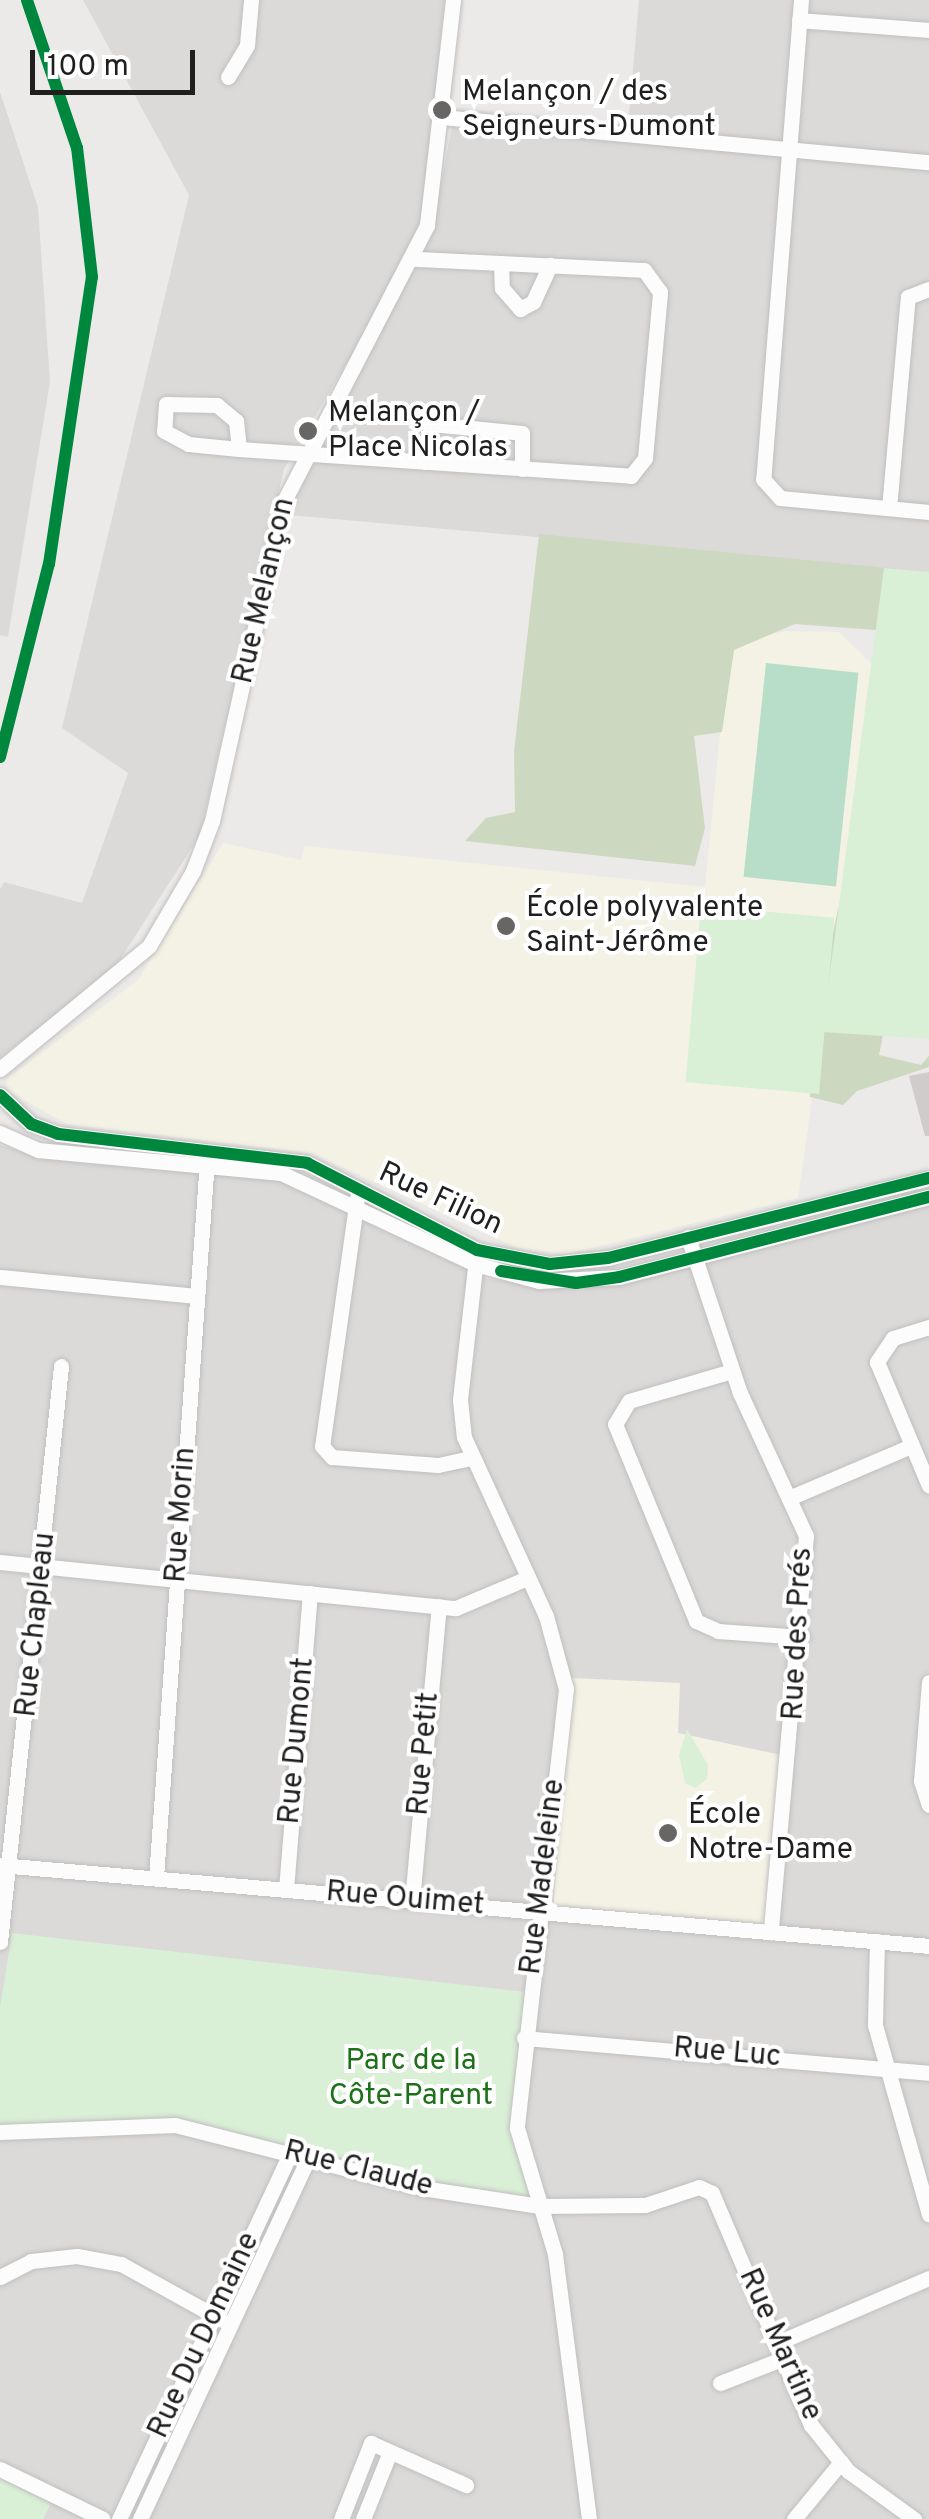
<!DOCTYPE html>
<html>
<head>
<meta charset="utf-8">
<style>
  body { margin:0 }
  #map { position:relative; width:929px; height:2519px; overflow:hidden; background:#eceae8; font-family:Overpass,sans-serif }
  div>[style] { position:absolute }
  .built>* { inset:0; background:#dbdad9 }
  .education>* { inset:0; background:#f4f2e5 }
  .forest>* { inset:0; background:#ccd8c0 }
  .park>* { inset:0; background:#d9efd6; transform-origin:0 0 }
  .pitch>* { inset:0; background:#b8dec9; transform-origin:0 0 }
  .building>* { inset:0; background:#cfcccb }
  .roads { filter:drop-shadow(0 0 2px #c0bfbe) drop-shadow(0 0 2px #c0bfbe) }
  .minor>* { height:15px; margin:-7.5px; padding:0 7.5px; transform-origin:7.5px; border-radius:7.5px; background:#fcfcfc }
  .cycleway>* { height:12px; margin:-6px; padding:0 6px; transform-origin:6px; border-radius:6px; background:#00873e }
  .dots>* { width:28px; height:28px; translate:-50% -50%; box-sizing:border-box; border:5px solid #fff; border-radius:50% }
  span { translate:-50% -50%; white-space:nowrap; text-align:center; line-height:1.15; -webkit-text-stroke:8px #fff; paint-order:stroke }
  .poi-label { font-size:30px; color:#1f1f1f }
  .left { translate:0 -50%; text-align:left }
  .street-label { font-size:30px; color:#1f1f1f }
  .park-label { font-size:30px; color:#1c7118 }
  .scale { position:absolute; left:30px; top:50px; width:165px; height:45px; box-sizing:border-box; border:5px solid #1f1f1f; border-top:0; padding-left:12px; font-size:30px; line-height:35px; white-space:nowrap; color:#1f1f1f; -webkit-text-stroke:8px #fff; paint-order:stroke }
</style>
</head>
<body>
<div id="map">
  <div class="built">
    <div style="clip-path:polygon(83px 0,445px 0,422px 220px,410px 256px,284px 469px,200px 835px,114px 969px,0 1058px,0 889px,4px 882px,82px 903px,128px 773px,62px 728px,189px 195px)"></div>
    <div style="clip-path:polygon(639px 0,929px 0,929px 572px,289px 515px,310px 450px,432px 230px,455px 111px,628px 125px)"></div>
    <div style="clip-path:polygon(0 92px,38px 207px,50px 382px,8px 637px,0 635px)"></div>
    <div style="clip-path:polygon(evenodd,0 1145px,49px 1160px,279px 1180px,488px 1279px,580px 1290px,929px 1201px,929px 2519px,43px 2519px,50px 2503px,0 2478px,0 1145px,678px 1733px,785px 1756px,553px 1910px,678px 1733px)"></div>
  </div>
  <div class="education">
    <div style="clip-path:polygon(785px 631px,839px 632px,873px 665px,798px 1198px,566px 1254px,517px 1248px,312px 1153px,67px 1124px,8px 1091px,6px 1080px,138px 980px,223px 843px,301px 860px,305px 846px,705px 887px,729px 645px)"></div>
    <div style="clip-path:polygon(572px 1678px,680px 1683px,678px 1733px,785px 1756px,765px 1932px,553px 1910px)"></div>
  </div>
  <div class="forest">
    <div style="clip-path:polygon(539px 534px,929px 572px,929px 634px,795px 624px,734px 650px,722px 732px,694px 736px,705px 828px,695px 866px,465px 841px,486px 818px,515px 812px,514px 752px)"></div>
    <div style="clip-path:polygon(863px 877px,898px 960px,879px 1055px,921px 1065px,929px 1056px,929px 1067px,857px 1091px,843px 1105px,810px 1097px,812px 1035px,838px 909px)"></div>
  </div>
  <div class="park">
    <div style="clip-path:polygon(884px 568px,929px 572px,929px 1039px,822px 1032px)"></div>
    <div style="left:701px;top:906px;width:134px;height:177px;rotate:5deg"></div>
    <div style="clip-path:polygon(687px 1729px,708px 1765px,707px 1779px,695px 1788px,685px 1783px,679px 1755px)"></div>
    <div style="clip-path:polygon(12px 1933px,526px 1992px,512px 2128px,540px 2204px,161px 2125px,0 2132px,0 2007px)"></div>
    <div style="clip-path:polygon(0 2478px,51px 2503px,43px 2519px,0 2519px)"></div>
  </div>
  <div class="pitch">
    <div style="left:766px;top:663px;width:93px;height:215px;rotate:6deg"></div>
  </div>
  <div class="building">
    <div style="clip-path:polygon(929px 1072px,929px 1136px,925px 1136px,909px 1076px)"></div>
  </div>
  <div class="roads">
    <div class="minor">
      <div style="left:801px;top:0;width:481px;rotate:94.5deg"></div>
      <div style="left:763px;top:479px;width:25px;rotate:48deg"></div>
      <div style="left:780px;top:498px;width:150px;rotate:5.4deg"></div>
      <div style="left:799px;top:20px;width:130px;rotate:4.4deg"></div>
      <div style="left:228px;top:77px;width:37px;rotate:-59deg"></div>
      <div style="left:247px;top:45px;width:45px;rotate:-84.9deg"></div>
      <div style="left:441px;top:117px;width:490px;rotate:5.3deg"></div>
      <div style="left:501px;top:263px;width:25px;rotate:88deg"></div>
      <div style="left:502px;top:288px;width:28px;rotate:49deg"></div>
      <div style="left:520px;top:309px;width:15px;rotate:-28deg"></div>
      <div style="left:533px;top:302px;width:41px;rotate:-65.3deg"></div>
      <div style="left:239px;top:449px;width:28px;rotate:-96deg"></div>
      <div style="left:236px;top:421px;width:25px;rotate:-140deg"></div>
      <div style="left:217px;top:405px;width:51px;rotate:-178.9deg"></div>
      <div style="left:166px;top:404px;width:27px;rotate:94deg"></div>
      <div style="left:164px;top:431px;width:27px;rotate:28deg"></div>
      <div style="left:188px;top:444px;width:51px;rotate:5.6deg"></div>
      <div style="left:239px;top:449px;width:393px;rotate:3.9deg"></div>
      <div style="left:631px;top:476px;width:23px;rotate:-52deg"></div>
      <div style="left:645px;top:458px;width:167px;rotate:-84.8deg"></div>
      <div style="left:660px;top:292px;width:27px;rotate:-126deg"></div>
      <div style="left:644px;top:270px;width:229px;rotate:-177.2deg"></div>
      <div style="left:425px;top:462px;width:38px;rotate:-81deg"></div>
      <div style="left:431px;top:424px;width:91px;rotate:5.6deg"></div>
      <div style="left:522px;top:433px;width:36px;rotate:90deg"></div>
      <div style="left:889px;top:508px;width:212px;rotate:-84.9deg"></div>
      <div style="left:908px;top:297px;width:22px;rotate:-21deg"></div>
      <div style="left:0;top:1069px;width:193px;rotate:-39.5deg"></div>
      <div style="left:149px;top:946px;width:87px;rotate:-59.6deg"></div>
      <div style="left:193px;top:871px;width:53px;rotate:-69.2deg"></div>
      <div style="left:212px;top:821px;width:324px;rotate:-77.5deg"></div>
      <div style="left:282px;top:505px;width:315px;rotate:-62.6deg"></div>
      <div style="left:427px;top:225px;width:226px;rotate:-83.4deg"></div>
      <div style="left:0;top:1095px;width:42px;rotate:43.1deg"></div>
      <div style="left:31px;top:1124px;width:29px;rotate:20deg"></div>
      <div style="left:58px;top:1134px;width:251px;rotate:6.6deg"></div>
      <div style="left:307px;top:1163px;width:191px;rotate:27.1deg"></div>
      <div style="left:477px;top:1250px;width:74px;rotate:10.9deg"></div>
      <div style="left:550px;top:1264px;width:58px;rotate:-5.9deg"></div>
      <div style="left:608px;top:1258px;width:331px;rotate:-14deg"></div>
      <div style="left:0;top:1133px;width:42px;rotate:24.1deg"></div>
      <div style="left:38px;top:1150px;width:244px;rotate:5.4deg"></div>
      <div style="left:281px;top:1173px;width:214px;rotate:25.1deg"></div>
      <div style="left:475px;top:1264px;width:66px;rotate:14.9deg"></div>
      <div style="left:539px;top:1281px;width:80px;rotate:-2.9deg"></div>
      <div style="left:619px;top:1277px;width:320px;rotate:-14.5deg"></div>
      <div style="left:357px;top:1198px;width:250px;rotate:98deg"></div>
      <div style="left:322px;top:1446px;width:15px;rotate:48deg"></div>
      <div style="left:332px;top:1457px;width:106px;rotate:4.3deg"></div>
      <div style="left:438px;top:1465px;width:34px;rotate:-12deg"></div>
      <div style="left:688px;top:1237px;width:164px;rotate:71.6deg"></div>
      <div style="left:740px;top:1393px;width:157px;rotate:65.2deg"></div>
      <div style="left:806px;top:1536px;width:398px;rotate:95.1deg"></div>
      <div style="left:477px;top:1250px;width:151px;rotate:96.5deg"></div>
      <div style="left:460px;top:1400px;width:37px;rotate:84deg"></div>
      <div style="left:464px;top:1437px;width:197px;rotate:65.4deg"></div>
      <div style="left:546px;top:1616px;width:76px;rotate:74.7deg"></div>
      <div style="left:566px;top:1689px;width:442px;rotate:96.4deg"></div>
      <div style="left:517px;top:2128px;width:132px;rotate:73.2deg"></div>
      <div style="left:555px;top:2254px;width:267px;rotate:82.7deg"></div>
      <div style="left:0;top:1277px;width:198px;rotate:5.5deg"></div>
      <div style="left:929px;top:1327px;width:38px;rotate:163deg"></div>
      <div style="left:893px;top:1338px;width:29px;rotate:124deg"></div>
      <div style="left:877px;top:1362px;width:134px;rotate:67.2deg"></div>
      <div style="left:732px;top:1371px;width:107px;rotate:163.8deg"></div>
      <div style="left:629px;top:1401px;width:27px;rotate:121deg"></div>
      <div style="left:615px;top:1424px;width:213px;rotate:67.6deg"></div>
      <div style="left:696px;top:1621px;width:24px;rotate:24deg"></div>
      <div style="left:718px;top:1631px;width:84px;rotate:4.1deg"></div>
      <div style="left:789px;top:1498px;width:133px;rotate:-23.1deg"></div>
      <div style="left:0;top:1562px;width:458px;rotate:5.8deg"></div>
      <div style="left:456px;top:1608px;width:77px;rotate:-22.9deg"></div>
      <div style="left:929px;top:1682px;width:99px;rotate:94.6deg"></div>
      <div style="left:921px;top:1781px;width:25px;rotate:72deg"></div>
      <div style="left:0;top:1865px;width:933px;rotate:4.98deg"></div>
      <div style="left:156px;top:1878px;width:720px;rotate:-85.94deg"></div>
      <div style="left:286px;top:1890px;width:298px;rotate:-85.4deg"></div>
      <div style="left:412px;top:1901px;width:296px;rotate:-84.8deg"></div>
      <div style="left:877px;top:1941px;width:84px;rotate:91.4deg"></div>
      <div style="left:875px;top:2025px;width:197px;rotate:74.1deg"></div>
      <div style="left:0;top:1942px;width:579px;rotate:-83.95deg"></div>
      <div style="left:524px;top:2038px;width:407px;rotate:4.9deg"></div>
      <div style="left:0;top:2132px;width:175px;rotate:-2.3deg"></div>
      <div style="left:175px;top:2125px;width:255px;rotate:14.3deg"></div>
      <div style="left:422px;top:2188px;width:119px;rotate:8.7deg"></div>
      <div style="left:540px;top:2206px;width:105px;rotate:-0.5deg"></div>
      <div style="left:645px;top:2205px;width:57px;rotate:-18.4deg"></div>
      <div style="left:699px;top:2187px;width:14px;rotate:25deg"></div>
      <div style="left:712px;top:2193px;width:252px;rotate:66.9deg"></div>
      <div style="left:811px;top:2425px;width:59px;rotate:51.2deg"></div>
      <div style="left:848px;top:2471px;width:82px;rotate:36deg"></div>
      <div style="left:0;top:2277px;width:35px;rotate:-27deg"></div>
      <div style="left:31px;top:2261px;width:46px;rotate:-6.2deg"></div>
      <div style="left:77px;top:2256px;width:45px;rotate:10.3deg"></div>
      <div style="left:121px;top:2264px;width:115px;rotate:29deg"></div>
      <div style="left:777px;top:2343px;width:165px;rotate:-23.2deg"></div>
      <div style="left:720px;top:2383px;width:69px;rotate:-21.3deg"></div>
      <div style="left:0;top:2469px;width:114px;rotate:25.9deg"></div>
      <div style="left:119px;top:2519px;width:403px;rotate:-64.9deg"></div>
      <div style="left:140px;top:2519px;width:398px;rotate:-65deg"></div>
      <div style="left:341px;top:2519px;width:82px;rotate:-68.5deg"></div>
      <div style="left:371px;top:2443px;width:104px;rotate:23.9deg"></div>
      <div style="left:363px;top:2519px;width:72px;rotate:-68.1deg"></div>
      <div style="left:794px;top:2519px;width:74px;rotate:-50.5deg"></div>
    </div>
  </div>
  <div class="cycleway">
    <div style="left:0;top:757px;width:199px;rotate:-75.8deg"></div>
    <div style="left:49px;top:564px;width:290px;rotate:-81.5deg"></div>
    <div style="left:92px;top:277px;width:130px;rotate:-96.6deg"></div>
    <div style="left:77px;top:148px;width:156px;rotate:-108.7deg"></div>
    <div style="left:0;top:1095px;width:42px;rotate:43.1deg"></div>
    <div style="left:31px;top:1124px;width:29px;rotate:20deg"></div>
    <div style="left:58px;top:1134px;width:251px;rotate:6.6deg"></div>
    <div style="left:307px;top:1163px;width:191px;rotate:27.1deg"></div>
    <div style="left:477px;top:1250px;width:74px;rotate:10.9deg"></div>
    <div style="left:550px;top:1264px;width:58px;rotate:-5.9deg"></div>
    <div style="left:608px;top:1258px;width:331px;rotate:-14deg"></div>
    <div style="left:501px;top:1271px;width:76px;rotate:9.1deg"></div>
    <div style="left:576px;top:1283px;width:43px;rotate:-7.9deg"></div>
    <div style="left:619px;top:1277px;width:320px;rotate:-14.5deg"></div>
  </div>
  <div class="dots">
    <div style="left:442px;top:110px;background:#676665"></div>
    <div style="left:308px;top:431px;background:#676665"></div>
    <div style="left:506px;top:926px;background:#676665"></div>
    <div style="left:668px;top:1833px;background:#676665"></div>
  </div>
  <div class="poi-label">
    <span class="left" style="left:462px;top:110px">Melançon / des<br>Seigneurs-Dumont</span>
    <span class="left" style="left:328px;top:431px">Melançon /<br>Place Nicolas</span>
    <span class="left" style="left:526px;top:926px">École polyvalente<br>Saint-Jérôme</span>
    <span class="left" style="left:688px;top:1833px">École<br>Notre-Dame</span>
  </div>
  <div class="street-label">
    <span style="left:265px;top:591px;rotate:-77deg">Rue Melançon</span>
    <span style="left:440px;top:1200px;rotate:25deg">Rue Filion</span>
    <span style="left:182px;top:1515px;rotate:-86deg">Rue Morin</span>
    <span style="left:37px;top:1625px;rotate:-84deg">Rue Chapleau</span>
    <span style="left:799px;top:1634px;rotate:-87deg">Rue des Prés</span>
    <span style="left:298px;top:1741px;rotate:-85deg">Rue Dumont</span>
    <span style="left:425px;top:1754px;rotate:-85deg">Rue Petit</span>
    <span style="left:544px;top:1877px;rotate:-83deg">Rue Madeleine</span>
    <span style="left:405px;top:1900px;rotate:5deg">Rue Ouimet</span>
    <span style="left:727px;top:2054px;rotate:5deg">Rue Luc</span>
    <span style="left:358px;top:2170px;rotate:14deg">Rue Claude</span>
    <span style="left:205px;top:2336px;rotate:-65deg">Rue Du Domaine</span>
    <span style="left:779px;top:2345px;rotate:66deg">Rue Martine</span>
  </div>
  <div class="park-label">
    <span style="left:411px;top:2079px">Parc de la<br>Côte-Parent</span>
  </div>
  <div class="scale">100 m</div>
</div>
</body>
</html>
